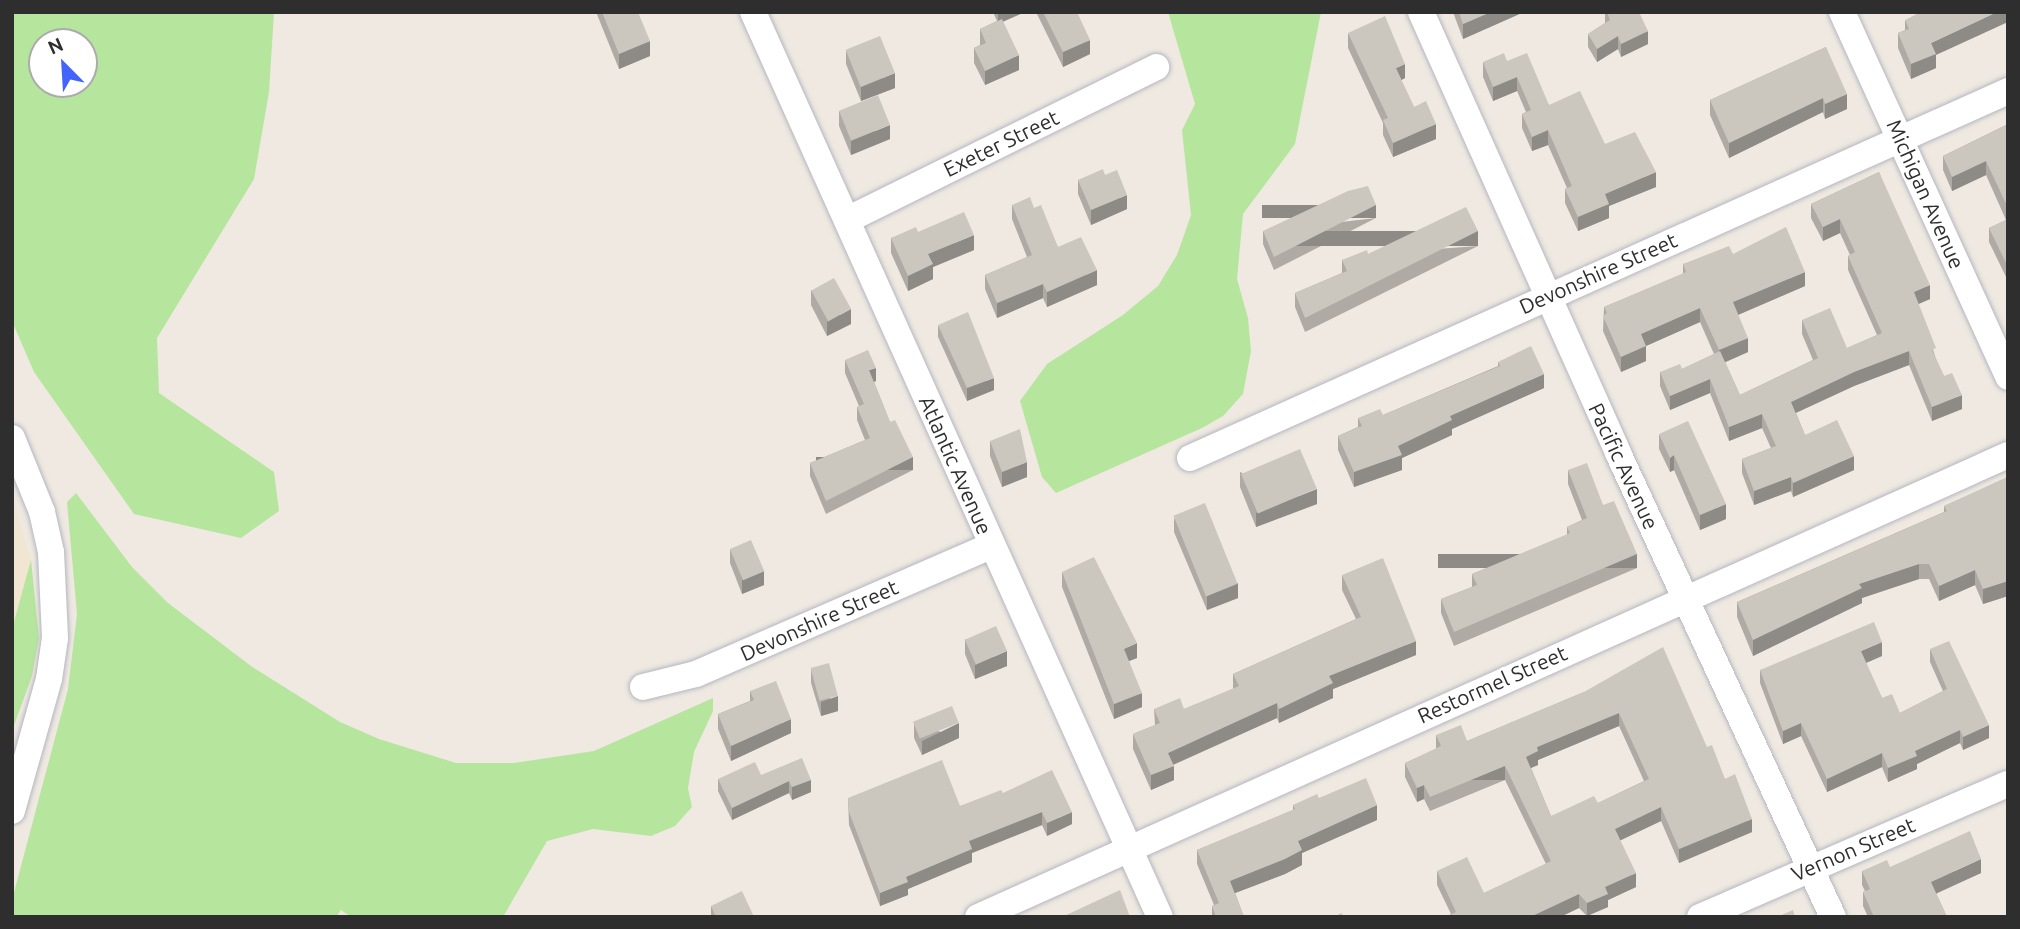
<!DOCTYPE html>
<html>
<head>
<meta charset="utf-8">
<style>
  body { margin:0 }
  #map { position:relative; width:2020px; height:929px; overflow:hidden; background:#efe9e1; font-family:Ubuntu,sans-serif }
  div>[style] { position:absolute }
  .education>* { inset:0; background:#f0e6d1 }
  .green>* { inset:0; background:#b6e59e }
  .roads { filter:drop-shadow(0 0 2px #b4b7c1) drop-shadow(0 0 2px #b4b7c1) }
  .minor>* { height:26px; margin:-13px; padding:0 13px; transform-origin:13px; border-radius:13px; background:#fff }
  .wall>* { inset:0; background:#afaba4 }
  .shaded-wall>* { inset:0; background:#8e8b86; transform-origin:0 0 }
  .building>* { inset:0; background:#cbc7bf; transform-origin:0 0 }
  span { translate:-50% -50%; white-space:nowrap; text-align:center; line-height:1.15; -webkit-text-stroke:5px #fff; paint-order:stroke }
  .street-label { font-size:21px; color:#2e2e2e }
  .frame { position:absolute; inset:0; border:14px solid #2e2e2e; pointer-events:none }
  .north { position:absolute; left:28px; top:28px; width:70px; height:70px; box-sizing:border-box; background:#fff; border:2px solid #ababab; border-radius:50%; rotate:336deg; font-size:19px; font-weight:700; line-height:28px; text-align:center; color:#2e2e2e }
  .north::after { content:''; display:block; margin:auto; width:24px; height:32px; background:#4264fb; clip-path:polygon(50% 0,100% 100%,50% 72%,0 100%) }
</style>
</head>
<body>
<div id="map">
  <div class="education">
    <div style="clip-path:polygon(12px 496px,31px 560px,12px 629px)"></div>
  </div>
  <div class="green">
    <div style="clip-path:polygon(evenodd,12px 12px,274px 12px,269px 92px,254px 179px,157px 338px,159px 393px,274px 472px,279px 511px,241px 538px,134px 514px,34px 372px,12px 321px,12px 12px,84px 42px,84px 84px,42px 84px,42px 42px,84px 42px)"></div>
    <div style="clip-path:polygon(1168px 12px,1321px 12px,1295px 144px,1243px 214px,1237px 279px,1248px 318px,1251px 351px,1243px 394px,1223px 416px,1202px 428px,1056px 493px,1042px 477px,1020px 401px,1047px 364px,1123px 315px,1158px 286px,1177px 255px,1191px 215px,1182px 130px,1195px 104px)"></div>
    <div style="clip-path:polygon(76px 493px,132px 567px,168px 603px,251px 666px,340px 722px,379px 739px,456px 763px,514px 763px,594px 751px,713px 698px,713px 711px,694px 752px,688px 788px,692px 807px,675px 826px,651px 836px,593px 829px,547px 841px,503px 917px,351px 917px,341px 910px,336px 917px,12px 917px,12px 900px,68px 689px,77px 614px,67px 502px)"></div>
    <div style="clip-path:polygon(31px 560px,39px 638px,32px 676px,12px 731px,12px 629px)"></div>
  </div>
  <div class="roads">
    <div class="minor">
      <div style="left:753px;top:12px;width:992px;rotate:65.79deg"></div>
      <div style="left:1421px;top:12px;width:483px;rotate:65.9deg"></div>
      <div style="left:1618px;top:453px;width:511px;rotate:65.14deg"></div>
      <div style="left:1842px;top:12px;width:401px;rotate:65.5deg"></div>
      <div style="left:847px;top:220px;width:345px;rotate:-26.3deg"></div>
      <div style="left:12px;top:438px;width:80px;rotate:67.9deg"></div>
      <div style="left:42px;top:512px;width:41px;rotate:77.3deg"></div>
      <div style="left:51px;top:552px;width:86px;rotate:87.3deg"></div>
      <div style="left:55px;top:638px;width:41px;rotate:98.3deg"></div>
      <div style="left:49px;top:679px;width:137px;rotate:105.7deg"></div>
      <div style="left:1190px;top:458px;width:897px;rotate:-24.16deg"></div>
      <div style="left:643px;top:687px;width:55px;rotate:-13.8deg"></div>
      <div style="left:696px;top:674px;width:323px;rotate:-23.5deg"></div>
      <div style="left:978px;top:917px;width:1129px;rotate:-24.16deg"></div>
      <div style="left:1700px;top:917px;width:335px;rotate:-23.4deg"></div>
    </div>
  </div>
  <div class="wall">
    <div style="clip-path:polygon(596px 12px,638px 12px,650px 56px,619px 69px)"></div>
    <div style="clip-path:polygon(993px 12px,1025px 12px,1003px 21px,1019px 70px,985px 85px,974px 63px,974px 48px,980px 45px,980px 29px,997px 21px)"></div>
    <div style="clip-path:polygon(1036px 12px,1077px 12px,1090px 54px,1063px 67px)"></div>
    <div style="clip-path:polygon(1453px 12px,1524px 12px,1463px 39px)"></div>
    <div style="clip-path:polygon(1605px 12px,1639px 12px,1648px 44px,1621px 57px,1618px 49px,1597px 62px,1588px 47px,1588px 34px,1605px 23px)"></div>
    <div style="clip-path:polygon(1905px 20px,1936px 55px,1936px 68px,1911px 79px,1898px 48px,1898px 33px,1905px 30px)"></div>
    <div style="clip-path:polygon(1348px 33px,1405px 78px,1401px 80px,1414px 107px,1436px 139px,1393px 157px,1383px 135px,1383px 123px,1348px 48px)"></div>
    <div style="clip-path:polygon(1826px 47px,1847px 109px,1825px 119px,1823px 112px,1729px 158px,1710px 115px,1710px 100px)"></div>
    <div style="clip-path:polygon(846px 50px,895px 88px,861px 101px,846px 64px)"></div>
    <div style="clip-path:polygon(1507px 61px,1549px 105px,1605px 144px,1656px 187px,1609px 206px,1609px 218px,1578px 231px,1565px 203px,1565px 189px,1567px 188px,1548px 145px,1532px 151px,1522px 128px,1522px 114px,1526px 112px,1517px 91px,1493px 101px,1483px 77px,1483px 62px)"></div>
    <div style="clip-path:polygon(839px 111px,890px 139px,851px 155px,839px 126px)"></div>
    <div style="clip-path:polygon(2008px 124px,2008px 281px,1989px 242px,1989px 228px,2006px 220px,1986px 175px,1952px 191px,1943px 170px,1943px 156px)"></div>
    <div style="clip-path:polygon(1879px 172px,1930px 299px,1918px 304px,1936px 359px,1944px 376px,1962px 409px,1932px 421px,1909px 365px,1854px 386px,1796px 413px,1805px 435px,1854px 470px,1793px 497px,1791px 491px,1754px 505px,1742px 473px,1742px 459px,1771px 448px,1762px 428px,1729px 441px,1710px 393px,1670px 410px,1660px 386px,1660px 372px,1682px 369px,1714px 354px,1700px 322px,1646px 346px,1646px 361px,1621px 372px,1603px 331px,1604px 307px,1683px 274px,1683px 264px,1733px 254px,1805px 286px,1738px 315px,1748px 352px,1725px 362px,1740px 395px,1813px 360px,1802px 334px,1802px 320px,1847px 348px,1877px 335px,1848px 270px,1848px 256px,1850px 255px,1840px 233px,1823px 241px,1811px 218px,1811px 204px)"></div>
    <div style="clip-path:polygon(1105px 175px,1127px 209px,1091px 225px,1078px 194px,1078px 180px)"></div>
    <div style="clip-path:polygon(1012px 205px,1034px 208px,1058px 247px,1097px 285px,1047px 307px,1043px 298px,997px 318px,985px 289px,985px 275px,1027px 257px,1012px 219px)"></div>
    <div style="clip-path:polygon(1376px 218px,1274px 270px,1263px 244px,1263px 231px)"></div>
    <div style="clip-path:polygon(918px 232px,974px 250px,933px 267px,933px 279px,908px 291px,891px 253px,891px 238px)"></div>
    <div style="clip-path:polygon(1478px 246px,1305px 332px,1295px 307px,1295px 293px,1342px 273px,1342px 260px,1368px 254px)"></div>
    <div style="clip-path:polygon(811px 290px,851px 324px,827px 336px,811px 305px)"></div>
    <div style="clip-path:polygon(938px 325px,994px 390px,967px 401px,938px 337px)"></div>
    <div style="clip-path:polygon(845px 360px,876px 381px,874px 382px,890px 422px,913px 470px,826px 514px,810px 476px,810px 463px,865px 440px,857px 420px,857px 407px,859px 406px,845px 373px)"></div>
    <div style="clip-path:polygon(1498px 362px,1544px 388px,1452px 429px,1452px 435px,1402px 458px,1402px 470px,1354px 487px,1338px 450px,1338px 436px,1358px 427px,1358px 418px,1383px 415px,1498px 366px)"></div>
    <div style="clip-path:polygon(1659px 434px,1726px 519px,1700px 530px,1674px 470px,1670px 472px,1659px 449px)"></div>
    <div style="clip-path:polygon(990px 441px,1027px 477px,1002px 487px,990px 456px)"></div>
    <div style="clip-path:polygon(1568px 470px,1603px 505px,1637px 568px,1454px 646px,1441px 613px,1441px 599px,1472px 587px,1472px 574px,1567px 535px,1567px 527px,1582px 520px,1568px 484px)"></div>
    <div style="clip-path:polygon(1240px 472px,1317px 504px,1256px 527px,1240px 487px)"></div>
    <div style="clip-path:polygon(2008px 478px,2008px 596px,1983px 604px,1975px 585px,1939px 601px,1929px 579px,1919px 579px,1862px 598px,1862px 603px,1753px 656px,1737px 617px,1737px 602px,1944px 512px,1944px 506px)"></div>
    <div style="clip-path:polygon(1174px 518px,1238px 598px,1207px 610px,1174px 532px)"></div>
    <div style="clip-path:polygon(730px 549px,764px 585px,742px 594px,730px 563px)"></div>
    <div style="clip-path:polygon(1062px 572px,1137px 658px,1129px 661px,1142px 707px,1114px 719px,1062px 587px)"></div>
    <div style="clip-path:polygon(1342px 575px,1416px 655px,1333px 689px,1333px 698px,1279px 723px,1277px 718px,1173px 765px,1174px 780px,1151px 790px,1133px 749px,1133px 734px,1155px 725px,1154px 709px,1184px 709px,1233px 689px,1233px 674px,1356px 619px,1342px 590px)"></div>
    <div style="clip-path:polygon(965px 639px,1007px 666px,975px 679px,965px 654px)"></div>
    <div style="clip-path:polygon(1930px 649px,1989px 738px,1963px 750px,1960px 743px,1917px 764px,1917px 769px,1888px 782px,1882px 767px,1827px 792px,1801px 736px,1783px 744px,1760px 683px,1760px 670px,1882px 656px,1866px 663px,1882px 698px,1900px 713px,1943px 691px,1930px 662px)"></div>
    <div style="clip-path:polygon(811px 668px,838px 711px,821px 716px,811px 683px)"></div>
    <div style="clip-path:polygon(750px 691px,791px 733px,731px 761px,718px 729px,718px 714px,750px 701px)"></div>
    <div style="clip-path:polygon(evenodd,1584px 692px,1707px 747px,1725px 779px,1752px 832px,1679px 863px,1661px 821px,1620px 840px,1636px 887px,1608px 900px,1608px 907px,1587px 916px,1579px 908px,1560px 917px,1446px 917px,1451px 914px,1437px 885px,1437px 871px,1484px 893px,1546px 864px,1505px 780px,1430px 811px,1424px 799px,1417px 802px,1405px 777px,1405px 763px,1436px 749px,1436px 735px,1467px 741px,1584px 692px,1619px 726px,1644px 781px,1598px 803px,1551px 816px,1531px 768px,1538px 765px,1538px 760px,1619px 726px)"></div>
    <div style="clip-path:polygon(914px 723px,959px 738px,922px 755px,914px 738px)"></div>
    <div style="clip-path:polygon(761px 775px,811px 780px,811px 792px,792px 800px,789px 793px,732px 820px,718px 791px,718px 779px)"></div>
    <div style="clip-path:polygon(1003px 793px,1072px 824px,1047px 836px,1042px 825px,972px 853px,972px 862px,908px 889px,908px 895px,880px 906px,849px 825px,848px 798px,960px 806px)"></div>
    <div style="clip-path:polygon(1319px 798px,1377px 820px,1302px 853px,1302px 865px,1285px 874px,1235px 893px,1244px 917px,1212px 917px,1212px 906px,1214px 905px,1197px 864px,1197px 850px,1293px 810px,1293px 805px)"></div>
    <div style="clip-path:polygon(1890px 867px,1981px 873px,1936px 893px,1947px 917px,1868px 917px,1863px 906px,1863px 892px,1865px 891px,1862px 885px,1862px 871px)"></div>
    <div style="clip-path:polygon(711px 906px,754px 917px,711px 917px)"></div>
  </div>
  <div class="shaded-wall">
    <div style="clip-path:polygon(998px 12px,1025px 12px,998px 24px)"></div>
    <div style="clip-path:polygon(1491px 12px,1524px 12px,1463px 39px,1463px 24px)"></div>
    <div style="clip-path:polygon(1997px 12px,2008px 12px,2008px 22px,1936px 55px,1936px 68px,1911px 79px,1911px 64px,1931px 43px)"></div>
    <div style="clip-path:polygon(1648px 31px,1648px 44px,1621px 57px,1621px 44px)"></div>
    <div style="clip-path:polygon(1618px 36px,1618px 49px,1597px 62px,1597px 49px)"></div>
    <div style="clip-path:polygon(1090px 40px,1090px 54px,1063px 67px,1063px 52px)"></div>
    <div style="clip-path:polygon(650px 41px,650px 56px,619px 69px,619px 54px)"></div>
    <div style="clip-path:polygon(1019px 55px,1019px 70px,985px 85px,985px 71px)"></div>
    <div style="clip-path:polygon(1405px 64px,1405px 78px,1396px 83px,1396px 68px)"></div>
    <div style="clip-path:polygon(895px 73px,895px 88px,861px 101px,861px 87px)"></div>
    <div style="clip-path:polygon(1517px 77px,1517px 91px,1493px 101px,1493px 87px)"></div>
    <div style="clip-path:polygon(1847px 94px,1847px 109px,1825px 119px,1825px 104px)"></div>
    <div style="clip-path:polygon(1823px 98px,1823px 112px,1729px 158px,1729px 143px)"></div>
    <div style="clip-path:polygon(1436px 124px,1436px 139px,1393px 157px,1393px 143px)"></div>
    <div style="clip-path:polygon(890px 125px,890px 139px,851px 155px,851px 141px)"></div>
    <div style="clip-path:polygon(1548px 130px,1548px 145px,1532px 151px,1532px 137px)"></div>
    <div style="clip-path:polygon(1986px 161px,1986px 175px,1952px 191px,1952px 177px)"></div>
    <div style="clip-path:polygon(1656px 172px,1656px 187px,1609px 206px,1609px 218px,1578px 231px,1578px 217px,1605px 194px)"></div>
    <div style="clip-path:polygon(1127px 195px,1127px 209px,1091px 225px,1091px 210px)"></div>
    <div style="left:1376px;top:205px;width:13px;height:114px;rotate:90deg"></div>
    <div style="clip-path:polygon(1840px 219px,1840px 233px,1823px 241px,1823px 227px)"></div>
    <div style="left:1478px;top:231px;width:15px;height:194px;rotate:90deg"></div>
    <div style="clip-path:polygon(974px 235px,974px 250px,933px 267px,933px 279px,908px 291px,908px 276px,928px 254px)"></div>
    <div style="clip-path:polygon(1097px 270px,1097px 285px,1047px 307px,1047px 292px)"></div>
    <div style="clip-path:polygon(1805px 272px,1805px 286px,1733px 317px,1733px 302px)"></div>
    <div style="clip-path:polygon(1043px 284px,1043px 298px,997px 318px,997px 303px)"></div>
    <div style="clip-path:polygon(1930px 285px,1930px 299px,1914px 306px,1914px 292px)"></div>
    <div style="clip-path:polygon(1700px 308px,1700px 322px,1646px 346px,1646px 361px,1621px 372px,1621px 357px,1641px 334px)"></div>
    <div style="clip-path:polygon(851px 309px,851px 324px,827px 336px,827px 322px)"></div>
    <div style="clip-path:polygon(1748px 338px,1748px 352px,1719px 365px,1719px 350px)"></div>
    <div style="clip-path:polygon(1909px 351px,1909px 365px,1854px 386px,1791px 415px,1791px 402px,1854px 372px)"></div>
    <div style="clip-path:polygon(876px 368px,876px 381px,869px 384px,869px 370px)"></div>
    <div style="clip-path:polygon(1544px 374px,1544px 388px,1452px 429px,1452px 435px,1402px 458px,1402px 470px,1354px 487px,1354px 472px,1398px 446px,1450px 416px)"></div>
    <div style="clip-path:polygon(994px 378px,994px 390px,967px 401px,967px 388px)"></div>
    <div style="clip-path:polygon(1710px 379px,1710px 393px,1670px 410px,1670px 396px)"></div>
    <div style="clip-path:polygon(1962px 395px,1962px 409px,1932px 421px,1932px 407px)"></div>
    <div style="clip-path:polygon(1762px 414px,1762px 428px,1729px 441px,1729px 427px)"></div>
    <div style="clip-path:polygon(1674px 455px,1674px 470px,1670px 472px,1670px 458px)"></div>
    <div style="clip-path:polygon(1854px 456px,1854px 470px,1793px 497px,1793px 483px)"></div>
    <div style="left:913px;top:457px;width:13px;height:97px;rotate:90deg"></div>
    <div style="clip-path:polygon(1027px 462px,1027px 477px,1002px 487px,1002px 472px)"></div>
    <div style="clip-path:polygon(1791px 477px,1791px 491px,1754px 505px,1754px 491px)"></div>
    <div style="clip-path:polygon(1317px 489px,1317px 504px,1256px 527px,1256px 513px)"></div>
    <div style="clip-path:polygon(1726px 504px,1726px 519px,1700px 530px,1700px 515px)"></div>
    <div style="left:1637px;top:554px;width:14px;height:199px;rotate:90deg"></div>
    <div style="clip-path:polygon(1919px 564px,1919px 579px,1862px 598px,1862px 603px,1753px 656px,1753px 640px,1859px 584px)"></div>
    <div style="clip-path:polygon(1975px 570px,1975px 585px,1939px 601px,1939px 586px)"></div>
    <div style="clip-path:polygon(764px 571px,764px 585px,742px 594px,742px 580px)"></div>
    <div style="clip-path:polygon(2008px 581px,2008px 596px,1983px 604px,1983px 589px)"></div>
    <div style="clip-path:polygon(1238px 583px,1238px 598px,1207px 610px,1207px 595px)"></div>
    <div style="clip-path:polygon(1416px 641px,1416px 655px,1333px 689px,1333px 698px,1279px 723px,1279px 709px,1329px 676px)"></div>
    <div style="clip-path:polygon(1882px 642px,1882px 656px,1861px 665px,1861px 651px)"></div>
    <div style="clip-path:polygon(1137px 643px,1137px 658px,1124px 663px,1124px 649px)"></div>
    <div style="clip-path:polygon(1007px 651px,1007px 666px,975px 679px,975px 665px)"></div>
    <div style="clip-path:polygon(1142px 693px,1142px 707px,1114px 719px,1114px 704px)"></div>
    <div style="clip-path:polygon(838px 696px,838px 711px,821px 716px,821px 702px)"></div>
    <div style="clip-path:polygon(1277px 703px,1277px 718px,1168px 767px,1168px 753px)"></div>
    <div style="clip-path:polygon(1619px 713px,1619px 726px,1538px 760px,1538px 765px,1526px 770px,1526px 757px,1537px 747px)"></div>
    <div style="clip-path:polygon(791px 719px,791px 733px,731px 761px,731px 746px)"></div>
    <div style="clip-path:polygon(959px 723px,959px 738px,922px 755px,922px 741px)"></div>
    <div style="clip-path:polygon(1801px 723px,1801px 736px,1783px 744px,1783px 731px)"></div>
    <div style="clip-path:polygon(1989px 725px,1989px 738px,1963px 750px,1963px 737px)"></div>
    <div style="clip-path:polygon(1960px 730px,1960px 743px,1917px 764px,1917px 769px,1888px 782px,1888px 768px,1915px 751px)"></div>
    <div style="clip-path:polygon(1882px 753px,1882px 767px,1827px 792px,1827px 779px)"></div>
    <div style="clip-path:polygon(1174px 766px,1174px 780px,1151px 790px,1151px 775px)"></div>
    <div style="left:1505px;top:766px;width:14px;height:81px;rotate:90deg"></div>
    <div style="clip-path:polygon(811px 780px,811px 792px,792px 800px,792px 787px)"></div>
    <div style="clip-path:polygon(789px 781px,789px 793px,732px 820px,732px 808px)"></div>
    <div style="clip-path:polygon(1424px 785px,1424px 799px,1417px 802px,1417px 788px)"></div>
    <div style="clip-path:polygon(1377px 805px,1377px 820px,1302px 853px,1302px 865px,1285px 874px,1230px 895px,1230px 881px,1298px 841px)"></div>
    <div style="clip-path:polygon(1661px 807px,1661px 821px,1615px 843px,1615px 829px)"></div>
    <div style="clip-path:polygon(1042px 812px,1042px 825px,972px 853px,972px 862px,908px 889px,908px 895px,880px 906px,880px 893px,906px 877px,969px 841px)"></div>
    <div style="clip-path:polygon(1072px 812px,1072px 824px,1047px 836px,1047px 823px)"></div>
    <div style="clip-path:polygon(1752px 819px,1752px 832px,1679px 863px,1679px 849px)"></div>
    <div style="clip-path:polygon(1981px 859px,1981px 873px,1931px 896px,1931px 882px)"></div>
    <div style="clip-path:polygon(1636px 873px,1636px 887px,1608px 900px,1608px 907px,1587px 916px,1587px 903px,1605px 887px)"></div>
    <div style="clip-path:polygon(1579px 894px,1579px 908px,1560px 917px,1530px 917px)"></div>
  </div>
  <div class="building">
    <div style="clip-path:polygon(602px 12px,638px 12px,650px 41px,619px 54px)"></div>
    <div style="clip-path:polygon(1043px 12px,1077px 12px,1090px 40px,1063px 52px)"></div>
    <div style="clip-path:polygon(1459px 12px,1491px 12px,1463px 24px)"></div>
    <div style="clip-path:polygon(1607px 12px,1639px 12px,1648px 31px,1621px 44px,1618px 36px,1597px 49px,1588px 34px,1610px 20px)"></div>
    <div style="clip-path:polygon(1921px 12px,1997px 12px,1931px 43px,1936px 54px,1911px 64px,1898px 33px,1909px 29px,1905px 20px)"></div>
    <div style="clip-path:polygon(1385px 16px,1405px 64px,1396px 68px,1414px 107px,1426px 101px,1436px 124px,1393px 143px,1383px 120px,1388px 118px,1348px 33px)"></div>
    <div style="clip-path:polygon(1002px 19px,1019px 55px,985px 71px,974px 48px,986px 43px,980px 29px)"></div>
    <div style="left:880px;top:36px;width:40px;height:37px;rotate:68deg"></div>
    <div style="clip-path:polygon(1826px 47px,1847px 94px,1825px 104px,1823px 98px,1729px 143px,1710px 100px)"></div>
    <div style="clip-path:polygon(1504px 53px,1507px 61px,1527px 53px,1549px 105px,1580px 91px,1605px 144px,1635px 132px,1656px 172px,1605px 194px,1609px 204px,1578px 217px,1565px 189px,1572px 186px,1548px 130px,1532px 137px,1522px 114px,1531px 110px,1517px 77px,1493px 87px,1483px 62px)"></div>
    <div style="left:878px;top:95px;width:32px;height:42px;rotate:68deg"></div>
    <div style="clip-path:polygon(2008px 124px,2008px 208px,1986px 161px,1952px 177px,1943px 156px)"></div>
    <div style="clip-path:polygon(1103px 169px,1105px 175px,1117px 170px,1127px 195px,1091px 210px,1078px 180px)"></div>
    <div style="clip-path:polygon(1879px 172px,1930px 285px,1914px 292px,1936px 348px,1932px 350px,1944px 376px,1952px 373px,1962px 395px,1932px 407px,1909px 351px,1854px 372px,1791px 402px,1805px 435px,1837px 420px,1854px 456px,1793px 483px,1791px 477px,1754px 491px,1742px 459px,1776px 446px,1762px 414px,1729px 427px,1710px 379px,1670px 396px,1660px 372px,1680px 364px,1682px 369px,1720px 351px,1740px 395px,1818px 358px,1802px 320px,1830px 308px,1847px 348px,1882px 333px,1848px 256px,1855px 252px,1840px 219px,1823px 227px,1811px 204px)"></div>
    <div style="clip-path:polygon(1368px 186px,1376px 205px,1274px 257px,1263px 231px,1348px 191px)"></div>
    <div style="clip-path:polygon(1030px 197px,1034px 208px,1041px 205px,1058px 247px,1081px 237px,1097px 270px,1047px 292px,1043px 284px,997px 303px,985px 275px,1032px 255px,1012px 205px)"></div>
    <div style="clip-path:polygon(1466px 207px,1478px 231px,1305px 318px,1295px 293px,1347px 271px,1342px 260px,1367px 250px,1368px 254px)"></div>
    <div style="clip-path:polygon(964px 212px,974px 235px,928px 254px,933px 264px,908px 276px,891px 238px,916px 227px,918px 232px)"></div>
    <div style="clip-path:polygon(2008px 219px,2008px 267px,1989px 228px)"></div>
    <div style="clip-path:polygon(1786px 227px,1805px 272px,1733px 302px,1748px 338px,1719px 350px,1700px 308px,1641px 334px,1646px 346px,1621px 357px,1603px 316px,1607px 313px,1604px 307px,1686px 272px,1683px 264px,1729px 246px,1733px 254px)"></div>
    <div style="left:834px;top:278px;width:35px;height:26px;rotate:61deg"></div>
    <div style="clip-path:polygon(968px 312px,994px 378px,967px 388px,938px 325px)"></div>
    <div style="clip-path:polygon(1531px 346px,1544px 374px,1450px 416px,1452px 420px,1398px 446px,1402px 455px,1354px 472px,1338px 436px,1362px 426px,1358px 418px,1380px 409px,1383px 415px,1500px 366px,1498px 362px)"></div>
    <div style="clip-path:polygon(868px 350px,876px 368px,869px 370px,890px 422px,895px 420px,913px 457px,826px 501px,810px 463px,870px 438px,857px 407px,864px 404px,845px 360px)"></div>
    <div style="clip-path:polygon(1688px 421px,1726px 504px,1700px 515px,1674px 455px,1670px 458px,1659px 434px)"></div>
    <div style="clip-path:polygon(1020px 429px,1027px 462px,1002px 472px,990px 441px)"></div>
    <div style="left:1300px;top:449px;width:43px;height:64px;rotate:67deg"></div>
    <div style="clip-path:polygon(1587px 463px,1603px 505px,1614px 501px,1637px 554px,1454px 632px,1441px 599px,1477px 585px,1472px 574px,1570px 533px,1567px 527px,1587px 518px,1568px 470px)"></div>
    <div style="clip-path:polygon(2007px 477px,2008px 581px,1983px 589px,1975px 570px,1939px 586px,1929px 564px,1919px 564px,1859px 584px,1862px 588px,1753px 640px,1737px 602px,1947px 511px,1944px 506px)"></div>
    <div style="left:1205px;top:503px;width:87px;height:34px;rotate:68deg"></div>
    <div style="left:751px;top:540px;width:34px;height:23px;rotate:67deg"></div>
    <div style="clip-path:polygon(1094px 557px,1137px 643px,1124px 649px,1142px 693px,1114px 704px,1062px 572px)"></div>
    <div style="clip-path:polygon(1383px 558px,1416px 641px,1329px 676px,1333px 683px,1279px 709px,1277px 703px,1168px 753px,1174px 766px,1151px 775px,1133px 734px,1160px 723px,1154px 709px,1180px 698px,1184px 709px,1239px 686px,1233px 674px,1361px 617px,1342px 575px)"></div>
    <div style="clip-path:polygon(1874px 622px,1882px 642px,1861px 651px,1882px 698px,1892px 694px,1900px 713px,1947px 689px,1930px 649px,1949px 641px,1989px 725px,1963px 737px,1960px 730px,1915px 751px,1917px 756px,1888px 768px,1882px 753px,1827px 779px,1801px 723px,1783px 731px,1760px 670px)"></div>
    <div style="left:996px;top:626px;width:27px;height:34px;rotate:66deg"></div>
    <div style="clip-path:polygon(evenodd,1663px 647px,1707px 747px,1712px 745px,1725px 779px,1735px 774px,1752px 819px,1679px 849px,1661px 807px,1615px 829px,1636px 873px,1605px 887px,1608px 894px,1587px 903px,1579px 894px,1530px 917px,1446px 917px,1456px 912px,1437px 871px,1467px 857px,1484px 893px,1551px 861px,1505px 766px,1430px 797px,1424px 785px,1417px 788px,1405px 763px,1441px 746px,1436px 735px,1461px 725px,1467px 741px,1584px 692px,1663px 647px,1619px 713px,1649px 779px,1598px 803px,1594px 796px,1551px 816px,1526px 757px,1538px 751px,1537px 747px,1619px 713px)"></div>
    <div style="left:829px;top:663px;width:34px;height:19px;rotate:75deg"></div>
    <div style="clip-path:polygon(776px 681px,791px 719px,731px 746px,718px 714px,754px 700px,750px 691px)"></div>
    <div style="left:952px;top:706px;width:18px;height:42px;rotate:68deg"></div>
    <div style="clip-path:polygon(802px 758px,811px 780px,792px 787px,789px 781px,732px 808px,718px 779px,755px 762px,761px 775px)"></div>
    <div style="clip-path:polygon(942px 760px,960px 806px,1001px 790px,1003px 793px,1052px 770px,1072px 812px,1047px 823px,1042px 812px,969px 841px,972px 849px,906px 877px,908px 882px,880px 893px,849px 812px,848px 798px)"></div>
    <div style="clip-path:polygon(1366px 778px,1377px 805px,1298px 841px,1302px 850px,1285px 859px,1230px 881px,1244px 917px,1216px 917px,1212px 906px,1219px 903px,1197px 850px,1295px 809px,1293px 805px,1317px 794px,1319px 798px)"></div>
    <div style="clip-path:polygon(1970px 831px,1981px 859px,1931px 882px,1947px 917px,1874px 917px,1863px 892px,1870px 889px,1862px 871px,1887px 860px,1890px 867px)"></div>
    <div style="clip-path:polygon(1120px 890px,1130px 917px,1062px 917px)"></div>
    <div style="clip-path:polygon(742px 891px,754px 917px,716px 917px,711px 906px)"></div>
    <div style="clip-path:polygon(1793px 910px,1795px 917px,1777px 917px)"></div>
    <div style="clip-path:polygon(1342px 913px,1343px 917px,1332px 917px)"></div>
  </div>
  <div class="street-label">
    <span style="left:1001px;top:143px;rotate:-26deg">Exeter Street</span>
    <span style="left:1926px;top:194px;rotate:66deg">Michigan Avenue</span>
    <span style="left:1598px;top:273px;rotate:-24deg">Devonshire Street</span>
    <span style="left:956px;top:465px;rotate:66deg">Atlantic Avenue</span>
    <span style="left:1624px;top:466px;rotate:65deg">Pacific Avenue</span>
    <span style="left:819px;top:620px;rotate:-24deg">Devonshire Street</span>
    <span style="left:1492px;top:684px;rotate:-24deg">Restormel Street</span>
    <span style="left:1853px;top:849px;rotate:-23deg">Vernon Street</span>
  </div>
  <div class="frame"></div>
  <div class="north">N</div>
</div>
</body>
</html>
